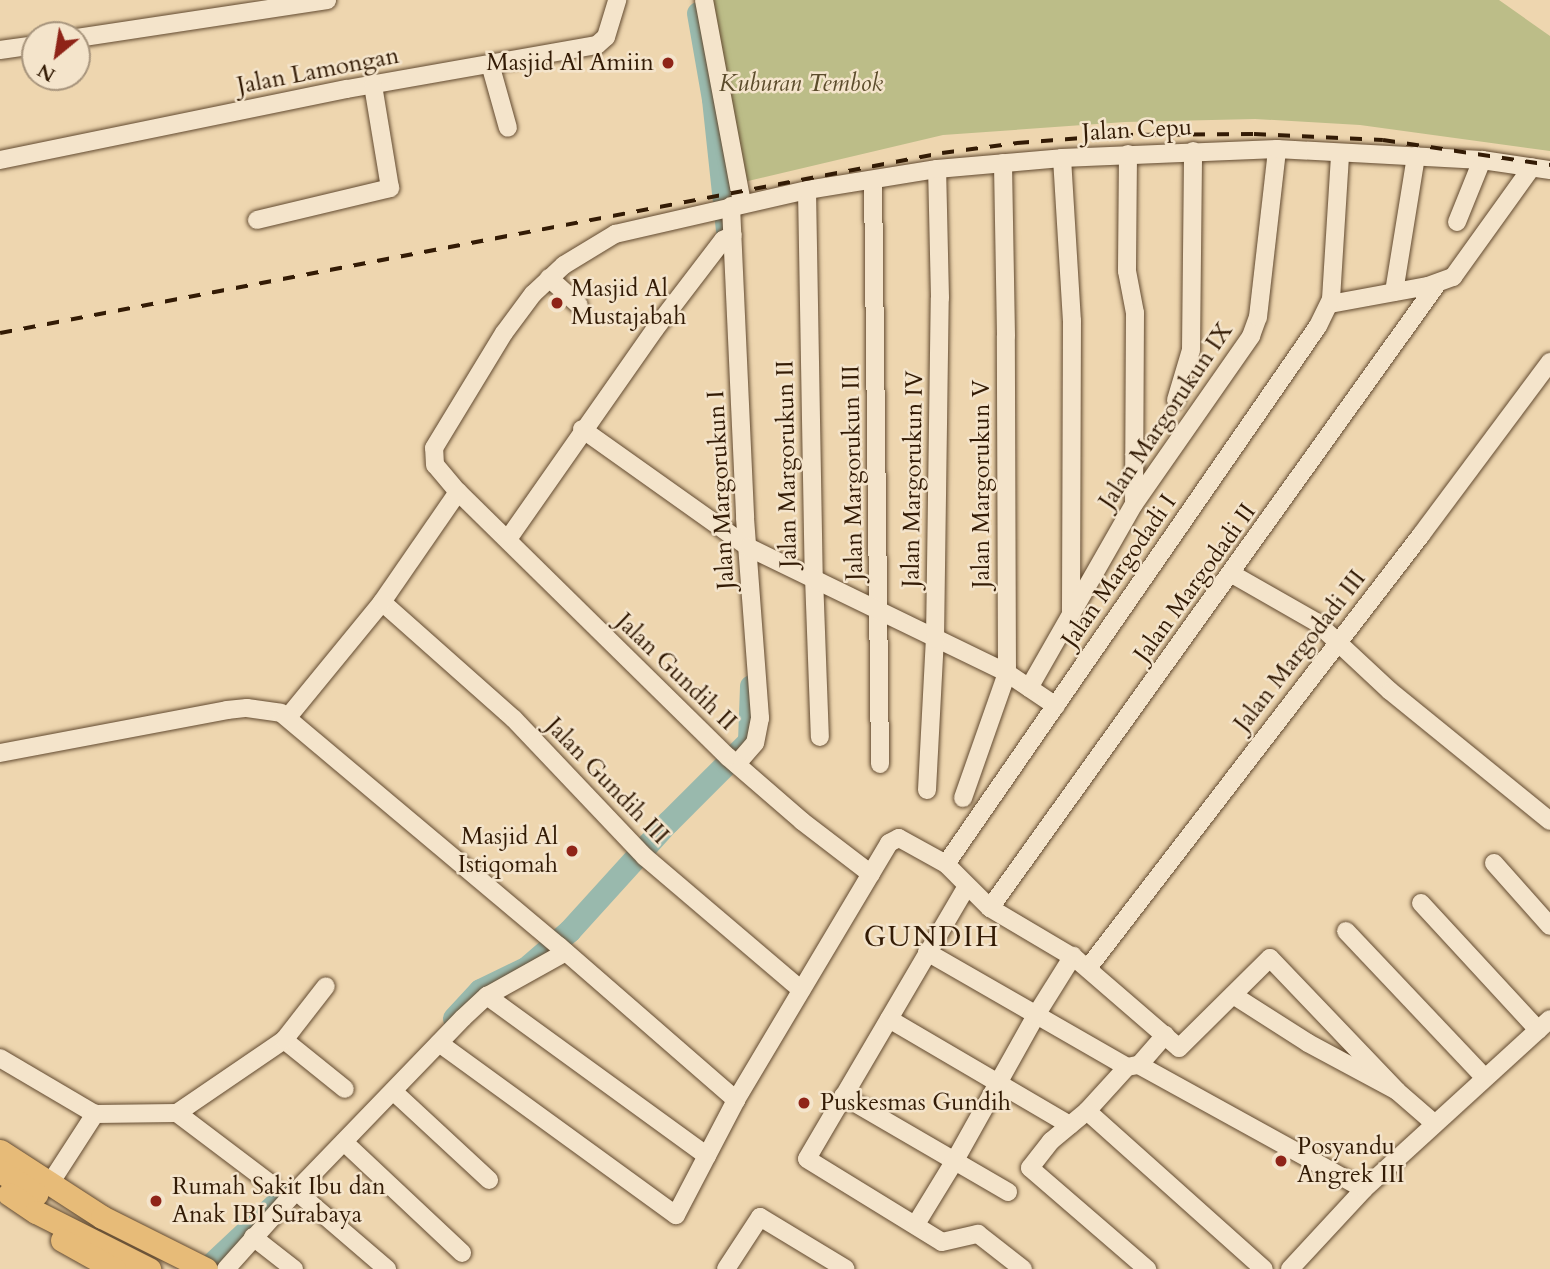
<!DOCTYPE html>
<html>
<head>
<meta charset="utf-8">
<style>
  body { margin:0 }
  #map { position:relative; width:1550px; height:1269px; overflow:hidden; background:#eed6af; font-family:Cardo,serif }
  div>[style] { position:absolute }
  .green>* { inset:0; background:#bcbd88 }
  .river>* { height:23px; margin:-11.5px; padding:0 11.5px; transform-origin:11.5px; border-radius:11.5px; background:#99b9ad }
  .roads { filter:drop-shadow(0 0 2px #624a30) drop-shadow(0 0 2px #624a30) }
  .minor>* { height:18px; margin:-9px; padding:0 9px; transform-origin:9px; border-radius:9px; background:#f4e4cb }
  .major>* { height:23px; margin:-11.5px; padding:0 11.5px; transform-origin:11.5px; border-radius:11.5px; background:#e7bb78 }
  .rail>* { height:3.5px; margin-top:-1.75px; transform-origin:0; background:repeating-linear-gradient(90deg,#331b05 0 12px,transparent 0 24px) }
  .dots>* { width:19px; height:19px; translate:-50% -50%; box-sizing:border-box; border:4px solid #f4e4cb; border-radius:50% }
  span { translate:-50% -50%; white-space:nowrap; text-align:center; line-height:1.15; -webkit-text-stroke:5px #f4e4cb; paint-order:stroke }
  .poi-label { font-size:24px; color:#331b05 }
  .right { translate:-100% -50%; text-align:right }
  .left { translate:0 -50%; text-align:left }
  .street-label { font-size:24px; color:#331b05 }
  .park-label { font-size:24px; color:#5c4c2c; font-style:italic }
  .quarter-label { font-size:28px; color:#331b05; letter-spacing:2px }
  .north { position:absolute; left:21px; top:21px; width:70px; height:70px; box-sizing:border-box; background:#f4e4cb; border:2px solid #a7947c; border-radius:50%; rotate:210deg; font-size:19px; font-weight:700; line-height:28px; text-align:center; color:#331b05 }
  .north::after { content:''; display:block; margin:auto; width:24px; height:32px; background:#8f2418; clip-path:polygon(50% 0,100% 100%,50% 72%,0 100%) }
</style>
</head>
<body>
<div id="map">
  <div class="green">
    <div style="clip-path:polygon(700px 0,1499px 0,1550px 36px,1550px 151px,1360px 125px,1255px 119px,1125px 122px,943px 135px,731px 185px)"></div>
  </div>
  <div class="river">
    <div style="left:698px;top:13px;width:87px;rotate:80.1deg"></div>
    <div style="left:713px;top:99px;width:131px;rotate:83.9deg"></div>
    <div style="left:454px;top:1018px;width:38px;rotate:-47deg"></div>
    <div style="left:480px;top:990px;width:51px;rotate:-25.6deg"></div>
    <div style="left:526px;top:968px;width:57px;rotate:-40.7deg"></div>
    <div style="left:569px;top:931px;width:147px;rotate:-47.8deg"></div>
    <div style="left:668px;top:822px;width:115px;rotate:-45deg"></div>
    <div style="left:749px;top:741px;width:55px;rotate:-87.9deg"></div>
    <div style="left:206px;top:1269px;width:112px;rotate:-43.2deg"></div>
  </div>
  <div class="roads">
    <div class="minor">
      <div style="left:704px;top:0;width:207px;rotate:79.4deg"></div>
      <div style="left:77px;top:38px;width:253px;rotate:-8.6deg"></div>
      <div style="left:0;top:50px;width:35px;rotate:-8deg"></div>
      <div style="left:490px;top:64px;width:66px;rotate:74.3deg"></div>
      <div style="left:1128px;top:154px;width:117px;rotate:90.5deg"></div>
      <div style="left:1127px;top:271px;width:43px;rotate:79.2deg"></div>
      <div style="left:1135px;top:313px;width:191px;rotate:90.3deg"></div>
      <div style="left:1062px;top:158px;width:163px;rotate:86.5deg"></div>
      <div style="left:1072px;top:321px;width:291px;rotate:90.2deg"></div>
      <div style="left:0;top:160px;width:354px;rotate:-11.6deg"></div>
      <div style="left:347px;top:89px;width:254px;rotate:-10deg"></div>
      <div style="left:597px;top:45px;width:12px;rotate:-42deg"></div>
      <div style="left:606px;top:37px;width:39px;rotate:-73deg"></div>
      <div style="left:873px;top:181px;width:583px;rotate:89.31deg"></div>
      <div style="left:807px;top:190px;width:387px;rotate:89deg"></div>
      <div style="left:814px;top:577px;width:160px;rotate:87.9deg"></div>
      <div style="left:731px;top:206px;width:312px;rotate:87.4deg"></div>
      <div style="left:745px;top:518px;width:201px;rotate:85.7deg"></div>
      <div style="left:760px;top:718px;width:25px;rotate:101deg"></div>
      <div style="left:755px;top:743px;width:28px;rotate:131deg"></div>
      <div style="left:257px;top:220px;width:137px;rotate:-13.5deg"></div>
      <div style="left:390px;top:188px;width:104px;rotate:-99.4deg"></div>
      <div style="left:1457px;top:222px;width:67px;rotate:-68deg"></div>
      <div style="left:549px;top:278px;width:40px;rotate:42deg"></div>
      <div style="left:1394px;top:292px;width:138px;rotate:-80.8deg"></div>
      <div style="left:1330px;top:304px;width:100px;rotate:-10.4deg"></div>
      <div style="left:1428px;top:286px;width:27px;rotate:-20deg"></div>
      <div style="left:1453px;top:277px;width:135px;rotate:-54.3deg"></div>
      <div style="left:1176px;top:400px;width:52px;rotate:-73.3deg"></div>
      <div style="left:1191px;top:350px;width:199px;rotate:-89.4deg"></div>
      <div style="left:582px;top:429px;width:204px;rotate:35.4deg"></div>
      <div style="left:748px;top:547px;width:288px;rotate:25.9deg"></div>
      <div style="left:1007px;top:673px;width:59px;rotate:34deg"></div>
      <div style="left:508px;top:539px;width:256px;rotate:-55deg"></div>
      <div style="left:655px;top:329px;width:112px;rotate:-52.6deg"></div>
      <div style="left:723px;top:240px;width:11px;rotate:-27deg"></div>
      <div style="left:1232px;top:574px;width:97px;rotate:29.7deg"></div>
      <div style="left:1316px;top:622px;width:101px;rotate:43deg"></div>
      <div style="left:1390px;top:691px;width:206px;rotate:39.1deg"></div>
      <div style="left:382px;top:602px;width:176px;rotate:41.6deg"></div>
      <div style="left:514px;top:719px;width:190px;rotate:46.5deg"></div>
      <div style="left:645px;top:857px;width:205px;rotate:40.4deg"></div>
      <div style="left:1029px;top:688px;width:212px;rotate:-60.3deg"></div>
      <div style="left:1134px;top:504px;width:205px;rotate:-55.1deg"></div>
      <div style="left:1251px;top:336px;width:20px;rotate:-70deg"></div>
      <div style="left:1258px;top:317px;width:169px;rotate:-83.5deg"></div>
      <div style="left:288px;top:717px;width:149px;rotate:-50.7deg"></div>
      <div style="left:382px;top:602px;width:134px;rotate:-55.4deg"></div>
      <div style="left:0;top:753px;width:231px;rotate:-10.7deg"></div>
      <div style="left:227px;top:710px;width:20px;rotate:-6deg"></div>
      <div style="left:247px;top:708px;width:34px;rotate:8deg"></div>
      <div style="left:281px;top:713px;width:363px;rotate:40deg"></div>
      <div style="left:559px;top:946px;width:235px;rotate:41deg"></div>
      <div style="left:927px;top:790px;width:151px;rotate:-87deg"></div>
      <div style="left:935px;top:639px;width:341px;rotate:-89.2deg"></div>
      <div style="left:940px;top:298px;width:129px;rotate:-91.3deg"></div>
      <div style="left:963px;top:798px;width:133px;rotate:-70.6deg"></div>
      <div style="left:1007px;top:673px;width:337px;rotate:-90.2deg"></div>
      <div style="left:1006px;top:336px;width:173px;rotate:-91deg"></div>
      <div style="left:1494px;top:863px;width:84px;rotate:48.4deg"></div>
      <div style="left:946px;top:864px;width:654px;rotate:-55.34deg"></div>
      <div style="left:1318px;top:326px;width:30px;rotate:-64deg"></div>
      <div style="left:1331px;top:299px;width:145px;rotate:-86.4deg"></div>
      <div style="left:871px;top:874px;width:87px;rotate:-142.5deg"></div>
      <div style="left:802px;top:821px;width:98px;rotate:-139.1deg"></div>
      <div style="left:728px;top:757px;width:378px;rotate:-135.5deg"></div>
      <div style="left:458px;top:492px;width:35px;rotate:-130deg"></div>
      <div style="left:435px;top:465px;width:17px;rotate:-93deg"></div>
      <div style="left:434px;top:448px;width:135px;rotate:-58.7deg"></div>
      <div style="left:504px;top:333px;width:49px;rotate:-53.4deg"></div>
      <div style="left:533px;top:294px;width:42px;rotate:-43.1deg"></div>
      <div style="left:564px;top:265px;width:60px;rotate:-31.3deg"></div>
      <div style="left:615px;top:234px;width:197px;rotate:-12.9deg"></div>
      <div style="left:807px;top:190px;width:132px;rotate:-9.2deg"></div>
      <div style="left:937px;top:169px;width:125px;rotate:-5deg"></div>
      <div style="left:1062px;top:158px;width:215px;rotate:-2.4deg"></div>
      <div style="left:1277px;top:149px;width:205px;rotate:3.1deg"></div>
      <div style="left:1482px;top:160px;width:69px;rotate:8.4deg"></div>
      <div style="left:967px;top:886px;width:316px;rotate:120.4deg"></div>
      <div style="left:807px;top:1159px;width:158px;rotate:31.6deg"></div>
      <div style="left:942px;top:1242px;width:37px;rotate:-13deg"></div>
      <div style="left:978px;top:1234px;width:57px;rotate:37.9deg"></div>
      <div style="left:1421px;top:903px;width:173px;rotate:47.3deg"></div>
      <div style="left:990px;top:908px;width:768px;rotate:-54.38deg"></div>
      <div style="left:1346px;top:931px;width:202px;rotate:46.6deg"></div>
      <div style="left:927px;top:952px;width:231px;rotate:29.9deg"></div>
      <div style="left:1127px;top:1067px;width:10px;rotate:-11deg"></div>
      <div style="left:1088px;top:968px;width:546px;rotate:-52.44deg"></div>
      <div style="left:1421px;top:535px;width:216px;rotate:-53.3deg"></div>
      <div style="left:1233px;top:995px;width:89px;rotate:32.6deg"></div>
      <div style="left:1308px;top:1043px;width:101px;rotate:28.3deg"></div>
      <div style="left:1397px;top:1091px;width:50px;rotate:41deg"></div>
      <div style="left:487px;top:996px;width:272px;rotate:36deg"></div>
      <div style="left:889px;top:1019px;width:210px;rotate:30.4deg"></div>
      <div style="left:284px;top:1040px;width:78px;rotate:38.8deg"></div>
      <div style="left:439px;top:1043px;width:293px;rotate:36deg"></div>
      <div style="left:676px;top:1215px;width:130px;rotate:-62.4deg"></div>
      <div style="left:736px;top:1100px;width:299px;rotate:-59.2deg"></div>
      <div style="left:889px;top:843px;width:11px;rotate:-27deg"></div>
      <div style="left:899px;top:838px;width:54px;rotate:29deg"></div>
      <div style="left:946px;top:864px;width:62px;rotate:45deg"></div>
      <div style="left:990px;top:908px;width:100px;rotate:30.7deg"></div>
      <div style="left:1076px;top:959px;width:136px;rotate:40.8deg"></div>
      <div style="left:1179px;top:1048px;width:128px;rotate:-44.7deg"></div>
      <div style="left:1270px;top:958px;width:184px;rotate:46.3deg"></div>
      <div style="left:0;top:1058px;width:110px;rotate:30.5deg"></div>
      <div style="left:1139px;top:1065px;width:257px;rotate:28.9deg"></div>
      <div style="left:1139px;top:1065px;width:40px;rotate:-49deg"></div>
      <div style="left:1127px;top:1067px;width:59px;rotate:132.3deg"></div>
      <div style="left:1087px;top:1111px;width:47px;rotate:140.2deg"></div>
      <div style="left:1051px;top:1141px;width:34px;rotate:128deg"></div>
      <div style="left:1030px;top:1168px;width:155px;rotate:40.8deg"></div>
      <div style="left:393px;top:1091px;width:131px;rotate:42.8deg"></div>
      <div style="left:843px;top:1096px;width:191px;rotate:30.2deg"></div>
      <div style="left:1087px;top:1111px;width:237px;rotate:41.8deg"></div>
      <div style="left:177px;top:1113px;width:118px;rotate:37.1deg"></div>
      <div style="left:95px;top:1114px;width:82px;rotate:-0.7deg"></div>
      <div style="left:177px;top:1113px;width:130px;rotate:-34.3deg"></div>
      <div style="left:284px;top:1040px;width:68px;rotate:-52.1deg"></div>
      <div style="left:344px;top:1142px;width:162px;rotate:43.2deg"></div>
      <div style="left:49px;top:1185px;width:85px;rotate:-57.1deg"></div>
      <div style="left:296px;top:1191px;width:120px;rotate:40.6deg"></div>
      <div style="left:916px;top:1224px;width:73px;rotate:-58.5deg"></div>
      <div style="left:954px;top:1162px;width:168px;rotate:-60.8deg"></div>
      <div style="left:1036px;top:1015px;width:70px;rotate:-57.9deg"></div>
      <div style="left:253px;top:1237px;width:52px;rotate:38deg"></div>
      <div style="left:226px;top:1269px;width:105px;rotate:-48.1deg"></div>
      <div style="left:296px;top:1191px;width:240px;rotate:-46deg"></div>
      <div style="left:463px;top:1018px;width:33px;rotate:-43deg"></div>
      <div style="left:487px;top:996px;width:90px;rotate:-29.1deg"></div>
      <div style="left:726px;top:1269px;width:62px;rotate:-56.8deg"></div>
      <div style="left:760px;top:1217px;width:100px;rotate:31.2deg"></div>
      <div style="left:1290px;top:1269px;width:109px;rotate:-47.2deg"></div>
      <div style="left:1364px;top:1189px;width:252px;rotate:-42.4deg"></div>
    </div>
    <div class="major">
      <div style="left:0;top:1151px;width:121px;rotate:32.9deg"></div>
      <div style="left:102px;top:1217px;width:116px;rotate:26.6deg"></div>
      <div style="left:0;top:1171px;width:43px;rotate:32.6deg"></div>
      <div style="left:9px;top:1194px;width:32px;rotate:34deg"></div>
      <div style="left:36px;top:1212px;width:127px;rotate:26.8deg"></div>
      <div style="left:62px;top:1240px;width:60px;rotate:29.1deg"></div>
    </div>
  </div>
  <div class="rail">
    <div style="left:0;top:333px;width:959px;rotate:-10.82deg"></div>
    <div style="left:942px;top:153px;width:76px;rotate:-7.6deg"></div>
    <div style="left:1017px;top:143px;width:104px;rotate:-4.4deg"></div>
    <div style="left:1121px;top:135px;width:133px;rotate:-0.4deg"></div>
    <div style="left:1254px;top:134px;width:129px;rotate:2.7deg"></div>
    <div style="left:1383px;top:140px;width:169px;rotate:8.5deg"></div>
  </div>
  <div class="dots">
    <div style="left:668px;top:63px;background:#8f2418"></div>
    <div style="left:557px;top:303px;background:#8f2418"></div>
    <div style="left:572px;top:851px;background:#8f2418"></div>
    <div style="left:804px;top:1103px;background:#8f2418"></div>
    <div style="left:1281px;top:1161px;background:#8f2418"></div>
    <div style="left:156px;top:1201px;background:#8f2418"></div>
  </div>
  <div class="poi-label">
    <span class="right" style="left:654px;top:63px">Masjid Al Amiin</span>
    <span class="left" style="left:571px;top:303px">Masjid Al<br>Mustajabah</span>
    <span class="right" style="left:558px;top:851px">Masjid Al<br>Istiqomah</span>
    <span class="left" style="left:820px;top:1103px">Puskesmas Gundih</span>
    <span class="left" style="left:1297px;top:1161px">Posyandu<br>Angrek III</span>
    <span class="left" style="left:172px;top:1201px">Rumah Sakit Ibu dan<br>Anak IBI Surabaya</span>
  </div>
  <div class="street-label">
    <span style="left:318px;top:71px;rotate:-11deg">Jalan Lamongan</span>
    <span style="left:1137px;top:130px;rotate:-3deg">Jalan Cepu</span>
    <span style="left:1166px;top:416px;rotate:-56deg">Jalan Margorukun IX</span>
    <span style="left:787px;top:464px;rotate:-91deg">Jalan Margorukun II</span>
    <span style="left:853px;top:473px;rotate:-91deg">Jalan Margorukun III</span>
    <span style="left:913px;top:479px;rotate:-89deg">Jalan Margorukun IV</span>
    <span style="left:982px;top:484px;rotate:-90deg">Jalan Margorukun V</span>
    <span style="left:721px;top:490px;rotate:-93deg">Jalan Margorukun I</span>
    <span style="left:1119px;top:571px;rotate:-55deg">Jalan Margodadi I</span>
    <span style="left:1195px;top:583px;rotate:-54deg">Jalan Margodadi II</span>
    <span style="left:1300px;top:651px;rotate:-52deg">Jalan Margodadi III</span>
    <span style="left:676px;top:672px;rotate:44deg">Jalan Gundih II</span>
    <span style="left:607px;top:781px;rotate:46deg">Jalan Gundih III</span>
  </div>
  <div class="park-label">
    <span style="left:801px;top:84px">Kuburan Tembok</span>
  </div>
  <div class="quarter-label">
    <span style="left:932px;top:937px">GUNDIH</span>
  </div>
  <div class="north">N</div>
</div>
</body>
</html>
